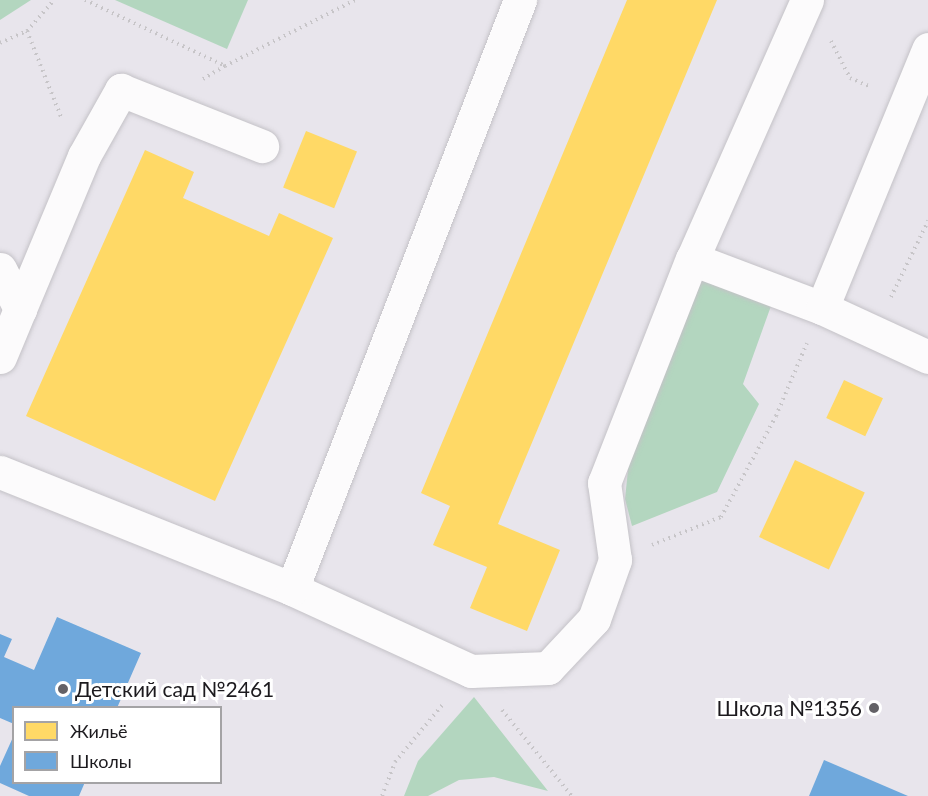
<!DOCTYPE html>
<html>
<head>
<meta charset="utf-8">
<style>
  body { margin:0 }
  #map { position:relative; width:928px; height:796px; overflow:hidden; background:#e8e5ec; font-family:Lato,sans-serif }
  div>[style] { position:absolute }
  .green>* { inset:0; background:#b3d6bf }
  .homes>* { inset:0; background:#ffd966; transform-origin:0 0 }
  .schools>* { inset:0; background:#6fa8dc }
  .path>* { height:4px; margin-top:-2px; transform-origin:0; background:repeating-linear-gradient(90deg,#c7c5c8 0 1.5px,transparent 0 6px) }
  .roads { filter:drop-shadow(0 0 2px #c4c2c7) drop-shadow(0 0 2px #c4c2c7) }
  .minor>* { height:33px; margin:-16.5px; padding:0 16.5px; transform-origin:16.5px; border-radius:16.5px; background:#fcfbfc }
  .dots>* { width:16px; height:16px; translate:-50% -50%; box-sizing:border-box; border:3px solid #fff; border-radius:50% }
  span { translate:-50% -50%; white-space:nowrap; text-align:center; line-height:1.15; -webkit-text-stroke:6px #fff; paint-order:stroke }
  .poi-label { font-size:21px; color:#1c1a1e }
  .left { translate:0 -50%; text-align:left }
  .right { translate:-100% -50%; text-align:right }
  .legend { position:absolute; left:12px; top:706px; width:210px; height:78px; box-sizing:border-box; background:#fff; border:2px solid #a4a3a5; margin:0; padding:8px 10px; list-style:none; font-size:18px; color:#1c1a1e }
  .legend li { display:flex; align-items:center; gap:12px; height:30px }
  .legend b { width:30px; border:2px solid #a4a3a5 }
</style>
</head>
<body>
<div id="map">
  <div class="green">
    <div style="clip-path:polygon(0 0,31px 0,0 20px)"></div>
    <div style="clip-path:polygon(115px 0,248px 0,227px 49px)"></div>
    <div style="clip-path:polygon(702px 280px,771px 306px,743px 384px,759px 404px,717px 492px,632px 526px,625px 499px,629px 460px)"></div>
    <div style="clip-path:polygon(474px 697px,548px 791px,494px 777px,459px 780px,428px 796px,404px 796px,418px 761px)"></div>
  </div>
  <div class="homes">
    <div style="clip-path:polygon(627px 0,717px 0,498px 524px,560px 550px,527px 631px,470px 608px,487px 567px,433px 545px,450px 506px,421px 493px)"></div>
    <div style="left:306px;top:131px;width:55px;height:61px;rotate:22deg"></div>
    <div style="clip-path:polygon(145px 150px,194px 172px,183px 198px,269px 236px,279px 213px,333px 238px,215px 501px,26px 416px)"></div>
    <div style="left:844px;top:380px;width:43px;height:42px;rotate:25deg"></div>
    <div style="left:795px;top:460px;width:77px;height:85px;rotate:25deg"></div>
  </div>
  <div class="schools">
    <div style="clip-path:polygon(57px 617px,141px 653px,117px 708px,14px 708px,14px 724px,0 718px,0 634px,12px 639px,4px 657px,34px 670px)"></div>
    <div style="clip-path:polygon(14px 735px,14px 782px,85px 782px,79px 796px,29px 796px,0 783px,0 766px)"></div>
    <div style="clip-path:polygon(824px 760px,908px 796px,809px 796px)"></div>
  </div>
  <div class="path">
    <div style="left:85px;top:0;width:155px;rotate:25.2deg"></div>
    <div style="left:225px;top:66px;width:146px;rotate:-26.9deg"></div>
    <div style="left:27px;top:31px;width:92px;rotate:68.4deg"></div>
    <div style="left:831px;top:41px;width:42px;rotate:62.8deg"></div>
    <div style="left:850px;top:78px;width:23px;rotate:23deg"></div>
    <div style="left:0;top:43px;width:30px;rotate:-24deg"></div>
    <div style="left:27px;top:31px;width:41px;rotate:-48.9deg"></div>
    <div style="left:203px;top:79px;width:26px;rotate:-31deg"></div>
    <div style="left:891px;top:297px;width:85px;rotate:-64deg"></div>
    <div style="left:652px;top:545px;width:74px;rotate:-22.1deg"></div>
    <div style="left:721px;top:517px;width:115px;rotate:-61.4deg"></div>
    <div style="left:776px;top:416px;width:79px;rotate:-67deg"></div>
    <div style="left:502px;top:710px;width:111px;rotate:50.9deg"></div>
    <div style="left:382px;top:796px;width:36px;rotate:-69deg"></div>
    <div style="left:395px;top:762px;width:77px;rotate:-50.3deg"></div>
  </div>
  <div class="roads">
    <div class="minor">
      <div style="left:807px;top:0;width:283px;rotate:113.9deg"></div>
      <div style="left:692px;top:259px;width:139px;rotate:20.7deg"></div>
      <div style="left:822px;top:308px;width:117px;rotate:24.8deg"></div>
      <div style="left:0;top:269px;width:45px;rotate:63.4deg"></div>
      <div style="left:20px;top:309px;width:52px;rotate:112.6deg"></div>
      <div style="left:822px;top:308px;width:280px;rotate:-67.7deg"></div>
      <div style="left:20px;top:309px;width:166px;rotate:-67.3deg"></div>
      <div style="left:84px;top:156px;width:76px;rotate:-60.7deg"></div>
      <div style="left:121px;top:90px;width:152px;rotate:21.7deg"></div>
      <div style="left:0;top:472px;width:315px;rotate:21.8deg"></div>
      <div style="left:292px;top:589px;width:197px;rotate:24.6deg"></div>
      <div style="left:471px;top:671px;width:77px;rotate:-2.2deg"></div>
      <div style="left:548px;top:668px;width:67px;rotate:-46.8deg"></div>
      <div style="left:594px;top:619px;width:63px;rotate:-70.4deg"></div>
      <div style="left:615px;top:560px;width:78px;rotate:-98.1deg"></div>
      <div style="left:604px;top:483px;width:241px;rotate:-68.6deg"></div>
      <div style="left:292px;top:589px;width:632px;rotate:-68.84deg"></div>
    </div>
  </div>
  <div class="dots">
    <div style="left:63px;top:689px;background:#636166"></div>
    <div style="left:874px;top:708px;background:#636166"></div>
  </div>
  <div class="poi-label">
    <span class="left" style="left:75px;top:689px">Детский сад №2461</span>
    <span class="right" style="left:862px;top:708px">Школа №1356</span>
  </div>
  <ul class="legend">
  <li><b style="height:16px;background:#ffd966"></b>Жильё</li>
  <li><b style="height:16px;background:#6fa8dc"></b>Школы</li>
  </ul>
</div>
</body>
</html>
